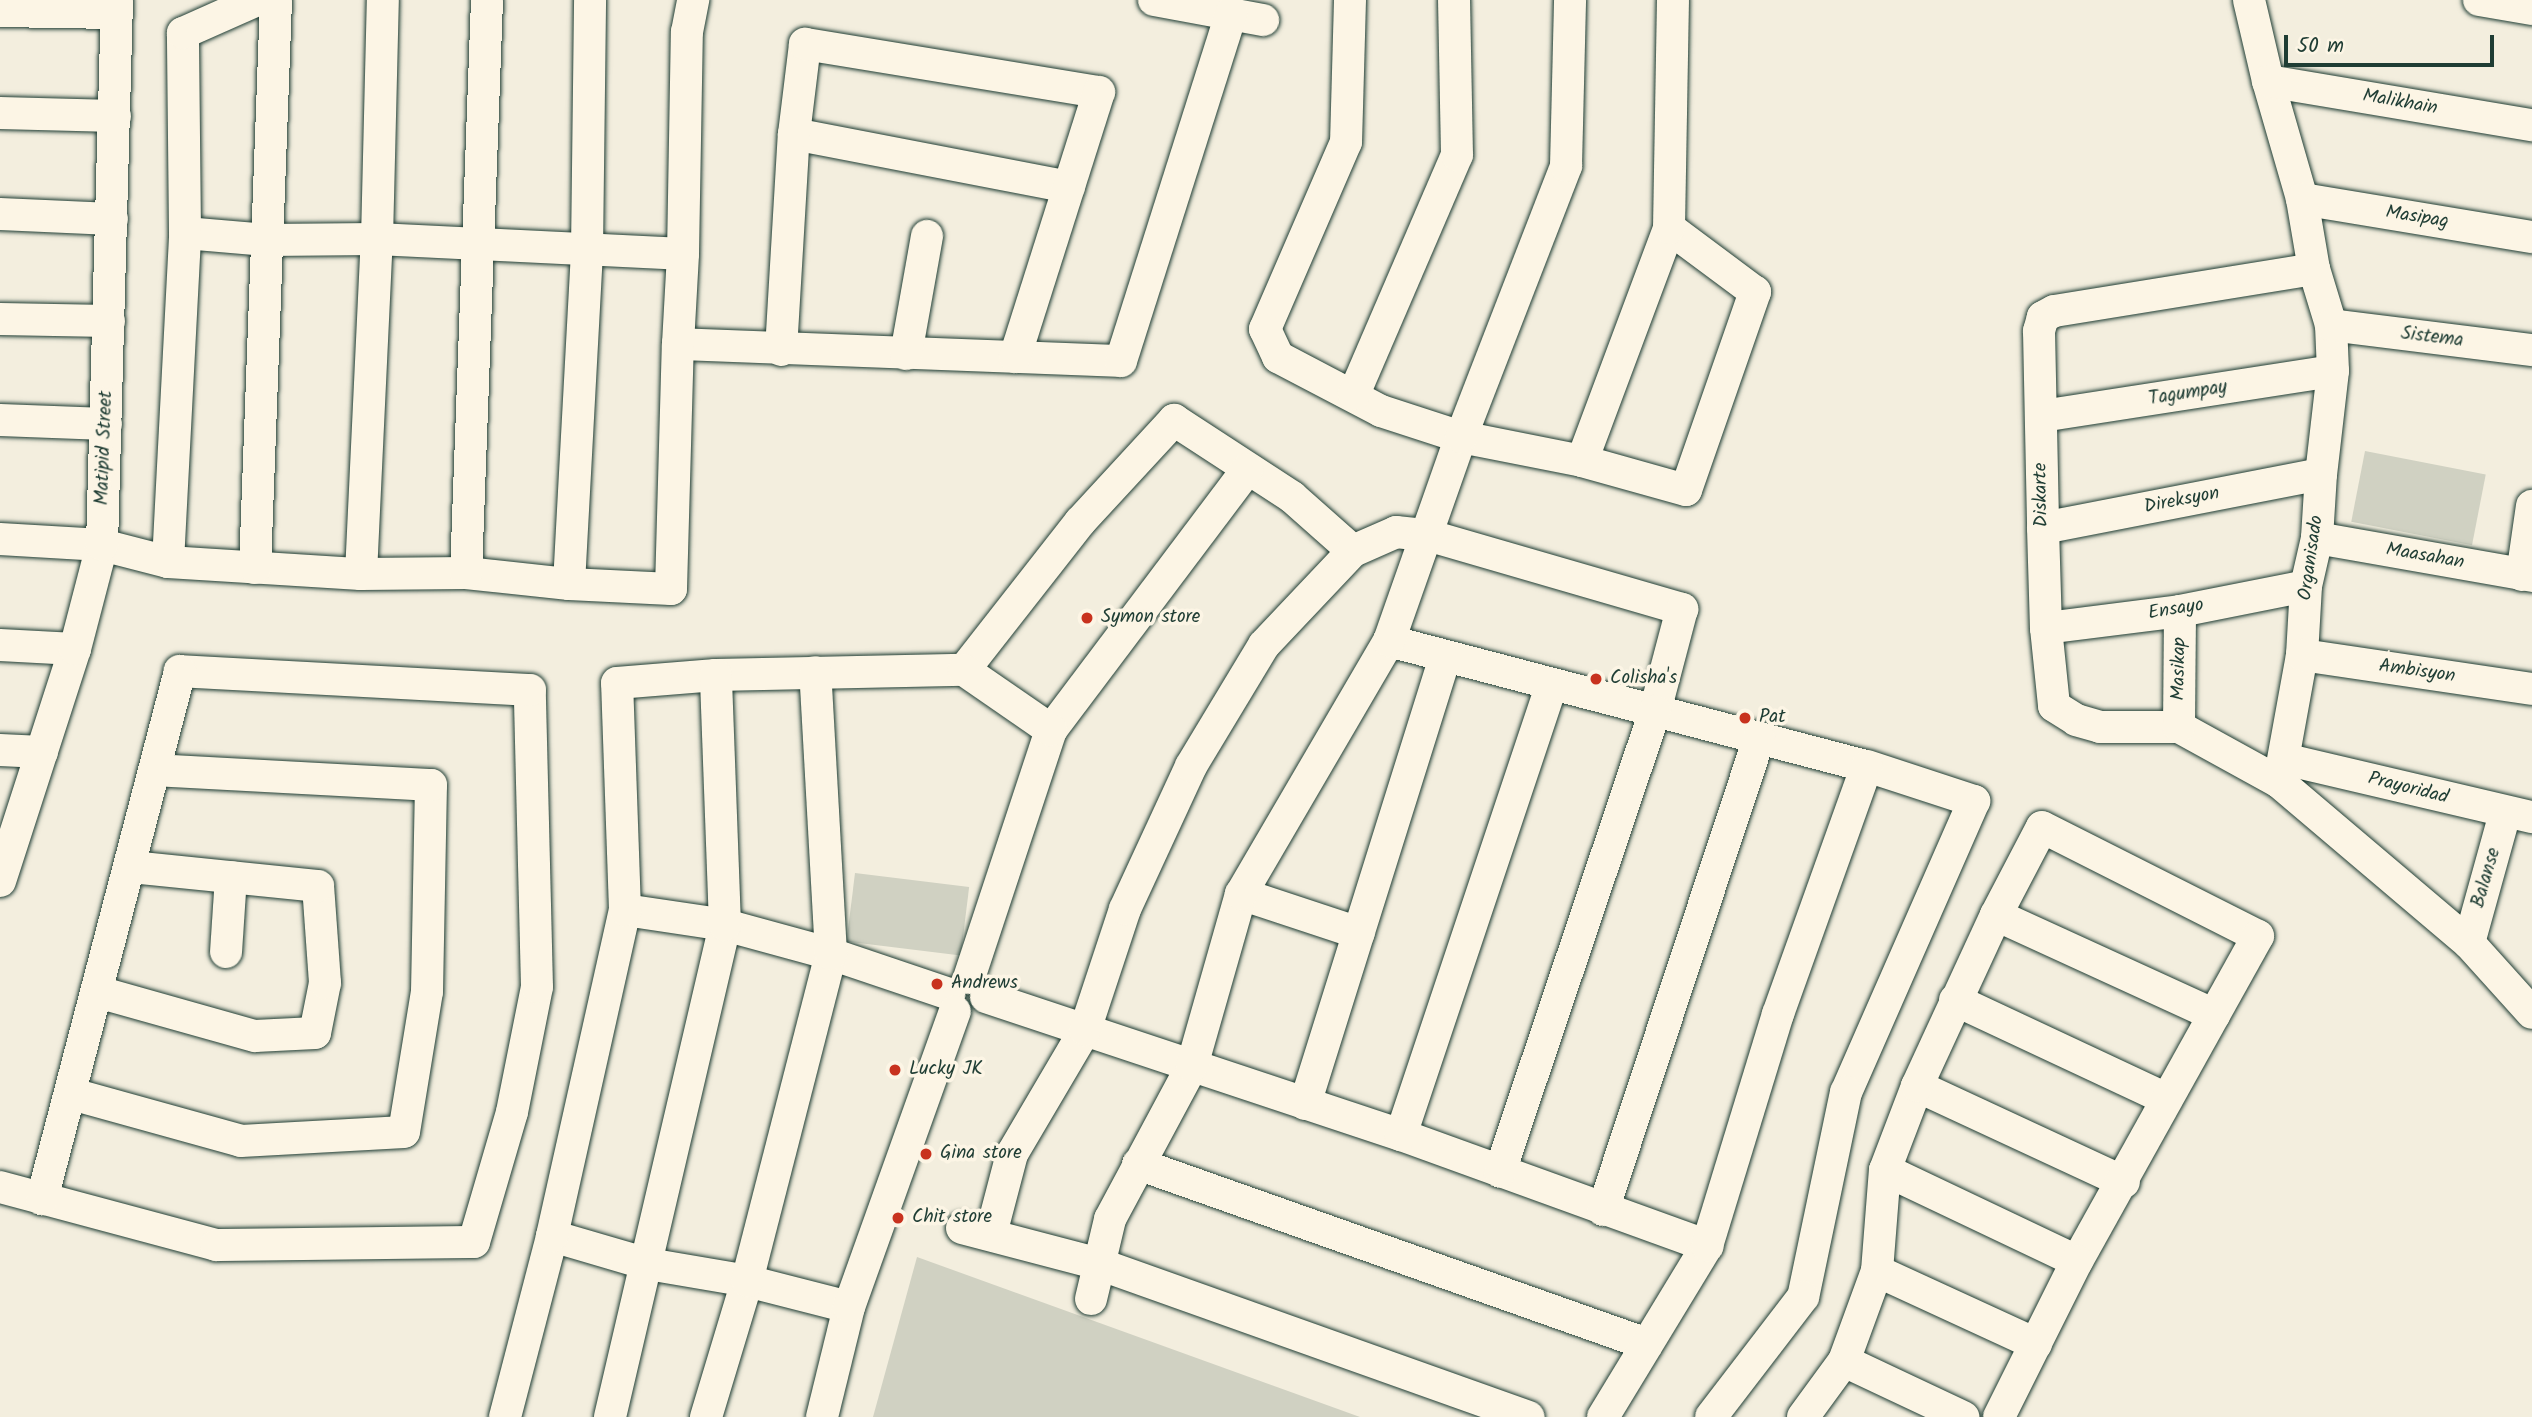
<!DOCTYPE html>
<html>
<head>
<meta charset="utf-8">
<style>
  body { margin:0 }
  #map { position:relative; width:2532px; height:1417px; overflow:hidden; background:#f3eede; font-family:Kalam,sans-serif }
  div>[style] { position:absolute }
  .green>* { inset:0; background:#d0d1c2; transform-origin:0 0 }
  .roads { filter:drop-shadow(0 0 2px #1f3d34) drop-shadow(0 0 2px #1f3d34) }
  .street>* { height:32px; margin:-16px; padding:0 16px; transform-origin:16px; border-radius:16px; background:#fcf5e5 }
  .dots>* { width:19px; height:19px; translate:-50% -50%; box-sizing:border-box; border:4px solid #fcf5e5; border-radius:50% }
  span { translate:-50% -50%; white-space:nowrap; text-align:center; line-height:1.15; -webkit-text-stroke:7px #fcf5e5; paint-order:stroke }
  .street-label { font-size:19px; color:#1f3d34 }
  .poi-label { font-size:19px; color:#1f3d34 }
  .left { translate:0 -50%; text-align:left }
  .scale { position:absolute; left:2284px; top:35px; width:210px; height:32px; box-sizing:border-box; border:4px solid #1f3d34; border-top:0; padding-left:9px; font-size:21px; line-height:24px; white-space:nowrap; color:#1f3d34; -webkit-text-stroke:5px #fcf5e5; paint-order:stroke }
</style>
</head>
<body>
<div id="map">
  <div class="green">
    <div style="left:2365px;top:451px;width:123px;height:72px;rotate:11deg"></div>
    <div style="left:855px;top:873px;width:115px;height:69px;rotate:7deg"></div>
    <div style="clip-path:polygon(917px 1257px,1360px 1417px,873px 1417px)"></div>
  </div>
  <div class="roads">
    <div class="street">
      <div style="left:1154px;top:0;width:111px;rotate:10.4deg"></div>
      <div style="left:1350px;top:0;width:142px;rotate:91.6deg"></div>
      <div style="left:1346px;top:142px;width:204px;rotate:113.4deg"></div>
      <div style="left:1265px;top:329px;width:31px;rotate:65deg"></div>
      <div style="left:1278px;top:357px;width:116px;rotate:27.7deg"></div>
      <div style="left:1381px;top:411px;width:84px;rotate:18deg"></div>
      <div style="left:1461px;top:437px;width:123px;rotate:11.2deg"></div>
      <div style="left:1582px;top:461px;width:108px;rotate:15.6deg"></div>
      <div style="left:1686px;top:490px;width:210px;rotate:-70.8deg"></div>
      <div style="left:1755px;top:292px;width:107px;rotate:-143.3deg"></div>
      <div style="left:2249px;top:0;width:83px;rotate:76.8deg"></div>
      <div style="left:2268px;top:81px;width:123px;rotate:73.9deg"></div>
      <div style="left:2302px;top:199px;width:71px;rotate:80.3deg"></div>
      <div style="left:2314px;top:269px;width:59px;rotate:73.1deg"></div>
      <div style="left:2331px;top:325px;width:46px;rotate:87.5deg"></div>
      <div style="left:2333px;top:371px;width:104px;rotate:96.6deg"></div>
      <div style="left:2321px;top:474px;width:64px;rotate:93.6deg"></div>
      <div style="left:2317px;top:538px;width:49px;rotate:102.9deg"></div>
      <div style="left:2306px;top:586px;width:69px;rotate:93.3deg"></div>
      <div style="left:2302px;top:655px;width:129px;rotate:100.3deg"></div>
      <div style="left:2479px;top:0;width:54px;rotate:9.6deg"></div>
      <div style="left:0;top:11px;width:117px;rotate:1deg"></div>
      <div style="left:2268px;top:81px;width:268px;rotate:9.5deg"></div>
      <div style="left:0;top:113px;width:115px;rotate:1.5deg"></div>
      <div style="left:794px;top:134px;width:280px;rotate:10.9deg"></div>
      <div style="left:2302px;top:199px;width:233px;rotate:9.4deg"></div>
      <div style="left:0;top:214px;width:112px;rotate:2.6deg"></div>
      <div style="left:185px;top:233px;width:82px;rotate:4.9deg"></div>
      <div style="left:267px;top:240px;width:110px;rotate:-0.5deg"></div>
      <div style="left:377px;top:239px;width:306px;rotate:2.8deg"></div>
      <div style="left:2314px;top:269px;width:263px;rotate:170.8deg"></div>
      <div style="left:2054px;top:311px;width:13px;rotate:151deg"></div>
      <div style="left:2043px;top:317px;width:15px;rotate:106deg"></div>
      <div style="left:2039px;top:331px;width:197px;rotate:88.8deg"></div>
      <div style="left:2043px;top:528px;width:100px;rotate:88.3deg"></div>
      <div style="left:2046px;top:628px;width:78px;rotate:84.1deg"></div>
      <div style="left:2054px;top:706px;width:26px;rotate:32deg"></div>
      <div style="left:2076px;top:720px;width:25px;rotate:16deg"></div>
      <div style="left:2100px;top:727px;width:79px"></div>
      <div style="left:2179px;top:727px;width:114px;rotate:28.8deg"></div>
      <div style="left:2279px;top:782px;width:249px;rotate:40.3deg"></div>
      <div style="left:2469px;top:943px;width:94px;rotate:48deg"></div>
      <div style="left:0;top:319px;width:109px;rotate:1.1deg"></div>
      <div style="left:2331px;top:325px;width:203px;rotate:7.1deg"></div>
      <div style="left:678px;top:344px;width:443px;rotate:2.2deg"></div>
      <div style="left:1121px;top:361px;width:366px;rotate:-72.4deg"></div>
      <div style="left:781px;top:350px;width:216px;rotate:-86.6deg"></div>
      <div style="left:794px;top:134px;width:91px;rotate:-83deg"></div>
      <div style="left:805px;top:44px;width:298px;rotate:9.3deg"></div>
      <div style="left:1099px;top:92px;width:278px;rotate:107.6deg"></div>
      <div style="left:906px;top:354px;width:120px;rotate:-79.9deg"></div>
      <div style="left:1354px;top:394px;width:260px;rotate:-66.7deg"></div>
      <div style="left:1457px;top:155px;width:155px;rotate:-91.1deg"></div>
      <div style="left:2042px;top:416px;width:294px;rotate:-8.8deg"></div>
      <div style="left:0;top:420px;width:106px;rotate:2.2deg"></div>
      <div style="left:1582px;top:461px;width:249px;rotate:-69.5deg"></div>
      <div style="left:1669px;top:228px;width:228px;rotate:-89deg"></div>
      <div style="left:2043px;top:528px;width:283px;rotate:-11deg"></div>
      <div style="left:2317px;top:538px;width:218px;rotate:10deg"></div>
      <div style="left:0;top:539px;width:102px;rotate:3.4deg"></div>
      <div style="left:102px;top:545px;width:68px;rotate:14.4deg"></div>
      <div style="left:168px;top:562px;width:193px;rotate:3.6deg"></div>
      <div style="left:361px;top:574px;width:105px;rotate:-0.5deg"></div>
      <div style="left:466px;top:573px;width:104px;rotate:6.1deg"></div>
      <div style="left:569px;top:584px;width:102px;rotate:2.8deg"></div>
      <div style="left:671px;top:589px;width:245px;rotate:-88.4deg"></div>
      <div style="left:678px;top:344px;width:90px;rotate:-86.8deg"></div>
      <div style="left:683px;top:254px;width:222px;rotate:-89deg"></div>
      <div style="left:687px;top:32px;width:33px;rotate:-79deg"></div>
      <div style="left:168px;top:562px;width:329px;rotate:-87deg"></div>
      <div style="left:185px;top:233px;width:200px;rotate:-90.6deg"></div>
      <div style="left:183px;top:33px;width:81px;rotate:-24deg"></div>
      <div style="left:255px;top:568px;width:568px;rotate:-87.88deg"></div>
      <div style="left:466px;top:573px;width:573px;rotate:-87.9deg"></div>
      <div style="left:361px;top:574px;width:335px;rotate:-87.3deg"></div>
      <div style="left:377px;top:239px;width:239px;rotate:-88.6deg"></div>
      <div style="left:2522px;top:575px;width:70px;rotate:-81.8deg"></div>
      <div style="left:569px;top:584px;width:333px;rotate:-86.9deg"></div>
      <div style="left:587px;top:251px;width:251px;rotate:-89.3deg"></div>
      <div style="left:2046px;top:628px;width:135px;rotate:-7.2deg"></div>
      <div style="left:2180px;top:611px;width:128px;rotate:-11.2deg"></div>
      <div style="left:1389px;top:641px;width:494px;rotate:14.7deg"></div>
      <div style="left:1867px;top:766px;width:113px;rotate:18.1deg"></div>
      <div style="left:1974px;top:801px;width:318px;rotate:113.7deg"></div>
      <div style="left:1846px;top:1092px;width:209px;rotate:101.8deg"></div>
      <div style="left:1803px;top:1297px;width:151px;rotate:127.5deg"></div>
      <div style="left:0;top:645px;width:75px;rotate:3.1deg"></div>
      <div style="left:2302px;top:655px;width:232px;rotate:8.4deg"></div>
      <div style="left:964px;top:670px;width:188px;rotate:-51.9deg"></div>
      <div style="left:1080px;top:522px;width:139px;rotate:-47.3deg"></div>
      <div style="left:1174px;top:420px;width:141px;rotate:33.1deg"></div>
      <div style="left:1292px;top:497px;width:81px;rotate:41.5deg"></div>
      <div style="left:2179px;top:727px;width:116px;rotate:-89.5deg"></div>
      <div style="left:0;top:750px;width:42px;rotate:2.7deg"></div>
      <div style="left:2284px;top:759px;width:255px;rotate:13.2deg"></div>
      <div style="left:0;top:881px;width:244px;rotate:-72.1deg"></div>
      <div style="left:75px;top:649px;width:107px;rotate:-75.4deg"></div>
      <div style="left:102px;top:545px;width:545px;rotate:-88.42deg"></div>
      <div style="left:1241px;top:894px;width:124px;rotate:18.3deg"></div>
      <div style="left:625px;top:910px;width:101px;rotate:8.5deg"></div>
      <div style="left:725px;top:925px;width:110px;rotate:15.3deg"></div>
      <div style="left:831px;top:954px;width:125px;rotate:18.7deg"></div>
      <div style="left:1996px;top:915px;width:240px;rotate:24.6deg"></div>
      <div style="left:2469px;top:943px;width:135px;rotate:-74.5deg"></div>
      <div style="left:226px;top:952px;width:75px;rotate:-86.2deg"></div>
      <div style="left:969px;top:978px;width:261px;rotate:-71.7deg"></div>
      <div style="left:1051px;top:730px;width:326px;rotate:-53deg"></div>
      <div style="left:98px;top:992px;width:163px;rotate:15.7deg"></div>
      <div style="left:255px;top:1036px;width:60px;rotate:-2.9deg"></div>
      <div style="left:315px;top:1033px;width:51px;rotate:-78.7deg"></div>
      <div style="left:325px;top:983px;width:97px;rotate:-94.1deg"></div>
      <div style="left:318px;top:886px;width:189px;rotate:-174.2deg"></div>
      <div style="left:986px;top:997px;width:437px;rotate:18.4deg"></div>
      <div style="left:1401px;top:1135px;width:326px;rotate:19.9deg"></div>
      <div style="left:1955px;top:1000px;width:233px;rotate:25.1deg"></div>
      <div style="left:1917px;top:1086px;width:228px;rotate:24.9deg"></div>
      <div style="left:72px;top:1094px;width:175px;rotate:15.5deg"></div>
      <div style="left:241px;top:1141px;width:163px;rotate:-3.2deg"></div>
      <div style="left:404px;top:1132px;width:142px;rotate:-80.7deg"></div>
      <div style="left:427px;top:992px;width:207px;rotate:-88.9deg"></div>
      <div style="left:431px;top:785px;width:276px;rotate:-176.9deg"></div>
      <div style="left:1305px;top:1104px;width:468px;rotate:-72.6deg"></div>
      <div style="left:1401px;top:1135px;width:475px;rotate:-71.5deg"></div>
      <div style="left:1138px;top:1164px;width:540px;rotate:19.48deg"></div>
      <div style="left:1885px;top:1170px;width:212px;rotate:25.4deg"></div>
      <div style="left:0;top:1187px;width:224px;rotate:15deg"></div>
      <div style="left:216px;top:1245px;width:258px;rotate:-0.7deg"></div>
      <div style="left:474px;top:1242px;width:135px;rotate:-73.7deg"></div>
      <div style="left:512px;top:1112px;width:127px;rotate:-78.7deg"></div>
      <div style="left:537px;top:987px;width:297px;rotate:-91.4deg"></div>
      <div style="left:530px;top:690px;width:351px;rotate:-176.9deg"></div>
      <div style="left:180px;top:671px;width:546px;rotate:104.65deg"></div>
      <div style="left:1603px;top:1210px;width:497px;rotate:-71.7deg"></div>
      <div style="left:962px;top:1228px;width:142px;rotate:14.7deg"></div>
      <div style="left:1099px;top:1264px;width:456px;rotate:19.6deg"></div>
      <div style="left:991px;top:1234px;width:83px;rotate:-75.3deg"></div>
      <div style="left:1012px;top:1154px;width:144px;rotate:-59.5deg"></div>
      <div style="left:1085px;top:1030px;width:127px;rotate:-71.7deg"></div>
      <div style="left:1125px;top:909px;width:157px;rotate:-65.2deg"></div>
      <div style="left:1191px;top:766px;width:141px;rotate:-58.9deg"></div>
      <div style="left:1264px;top:645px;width:129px;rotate:-46.6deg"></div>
      <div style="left:1353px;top:551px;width:47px;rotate:-23.8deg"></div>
      <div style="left:1396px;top:532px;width:31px;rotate:6deg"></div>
      <div style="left:1427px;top:535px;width:266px;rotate:16.2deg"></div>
      <div style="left:1682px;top:609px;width:106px;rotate:104.8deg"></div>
      <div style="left:1655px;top:711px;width:486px;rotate:108.6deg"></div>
      <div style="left:552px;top:1236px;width:100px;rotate:16.3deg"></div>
      <div style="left:648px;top:1264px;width:100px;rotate:9.7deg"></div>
      <div style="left:747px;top:1281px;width:105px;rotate:14.3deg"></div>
      <div style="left:1877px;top:1271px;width:175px;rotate:24.7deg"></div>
      <div style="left:1091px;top:1299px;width:82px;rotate:-76.6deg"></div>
      <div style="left:1110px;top:1219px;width:174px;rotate:-61.8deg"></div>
      <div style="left:1192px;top:1066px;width:179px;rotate:-74.1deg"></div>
      <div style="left:1241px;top:894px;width:293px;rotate:-59.7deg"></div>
      <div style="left:1389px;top:641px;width:216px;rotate:-70.6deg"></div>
      <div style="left:1461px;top:437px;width:291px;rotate:-68.8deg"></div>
      <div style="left:1566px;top:166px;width:166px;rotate:-88.6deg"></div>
      <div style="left:1844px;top:1361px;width:132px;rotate:25.2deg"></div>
      <div style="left:505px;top:1417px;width:187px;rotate:-75.4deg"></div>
      <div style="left:552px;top:1236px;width:334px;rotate:-77.4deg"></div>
      <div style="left:625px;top:910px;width:227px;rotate:-92deg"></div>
      <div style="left:617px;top:683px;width:99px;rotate:-4.6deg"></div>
      <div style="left:716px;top:675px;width:248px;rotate:-1.2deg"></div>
      <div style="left:964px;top:670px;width:106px;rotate:34.6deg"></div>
      <div style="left:610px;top:1417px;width:505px;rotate:-76.84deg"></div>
      <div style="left:725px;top:925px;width:250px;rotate:-92.1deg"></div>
      <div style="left:706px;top:1417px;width:142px;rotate:-73.2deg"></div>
      <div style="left:747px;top:1281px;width:338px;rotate:-75.6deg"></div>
      <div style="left:831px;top:954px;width:282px;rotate:-93.2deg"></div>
      <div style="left:822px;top:1417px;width:113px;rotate:-76.2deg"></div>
      <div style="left:849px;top:1307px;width:314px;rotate:-70.3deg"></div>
      <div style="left:1603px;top:1417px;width:200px;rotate:-58.7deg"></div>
      <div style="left:1707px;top:1246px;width:243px;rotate:-73deg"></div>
      <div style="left:1778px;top:1014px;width:263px;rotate:-70.3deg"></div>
      <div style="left:1803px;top:1417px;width:69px;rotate:-53.8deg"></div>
      <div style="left:1844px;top:1361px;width:96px;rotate:-69.9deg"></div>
      <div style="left:1877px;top:1271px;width:101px;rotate:-85.5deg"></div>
      <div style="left:1885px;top:1170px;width:90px;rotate:-69.1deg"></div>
      <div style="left:1917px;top:1086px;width:188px;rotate:-65.2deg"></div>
      <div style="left:1996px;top:915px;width:99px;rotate:-62.4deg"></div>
      <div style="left:2042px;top:827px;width:242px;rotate:26.8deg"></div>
      <div style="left:2258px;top:936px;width:372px;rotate:119.1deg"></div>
      <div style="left:2077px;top:1261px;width:174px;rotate:116.6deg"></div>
    </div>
  </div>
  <div class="dots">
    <div style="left:1087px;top:618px;background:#c8321e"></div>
    <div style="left:1596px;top:679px;background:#c8321e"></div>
    <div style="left:1745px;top:718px;background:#c8321e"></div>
    <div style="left:937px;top:984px;background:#c8321e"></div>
    <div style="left:895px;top:1070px;background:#c8321e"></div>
    <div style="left:926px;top:1154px;background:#c8321e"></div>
    <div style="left:898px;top:1218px;background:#c8321e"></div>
  </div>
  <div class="street-label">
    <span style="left:2400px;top:103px;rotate:10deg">Malikhain</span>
    <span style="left:2417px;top:218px;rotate:9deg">Masipag</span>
    <span style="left:2432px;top:338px;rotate:7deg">Sistema</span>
    <span style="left:2188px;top:394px;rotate:-9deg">Tagumpay</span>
    <span style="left:105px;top:448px;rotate:-88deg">Matipid Street</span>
    <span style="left:2042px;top:495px;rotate:-91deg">Diskarte</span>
    <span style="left:2182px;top:501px;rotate:-11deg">Direksyon</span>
    <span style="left:2425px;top:557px;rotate:10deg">Maasahan</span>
    <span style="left:2312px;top:558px;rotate:-82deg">Organisado</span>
    <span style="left:2176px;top:610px;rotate:-9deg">Ensayo</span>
    <span style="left:2180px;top:669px;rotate:-89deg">Masikap</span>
    <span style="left:2417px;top:672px;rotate:8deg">Ambisyon</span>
    <span style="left:2408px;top:789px;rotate:14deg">Prayoridad</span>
    <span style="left:2487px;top:878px;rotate:-74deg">Balanse</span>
  </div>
  <div class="poi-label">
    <span class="left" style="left:1101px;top:618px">Symon store</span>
    <span class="left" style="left:1610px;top:679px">Colisha's</span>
    <span class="left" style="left:1759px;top:718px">Pat</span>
    <span class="left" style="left:951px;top:984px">Andrews</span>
    <span class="left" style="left:909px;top:1070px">Lucky JK</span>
    <span class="left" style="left:940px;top:1154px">Gina store</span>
    <span class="left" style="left:912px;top:1218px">Chit store</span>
  </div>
  <div class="scale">50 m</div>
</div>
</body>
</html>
